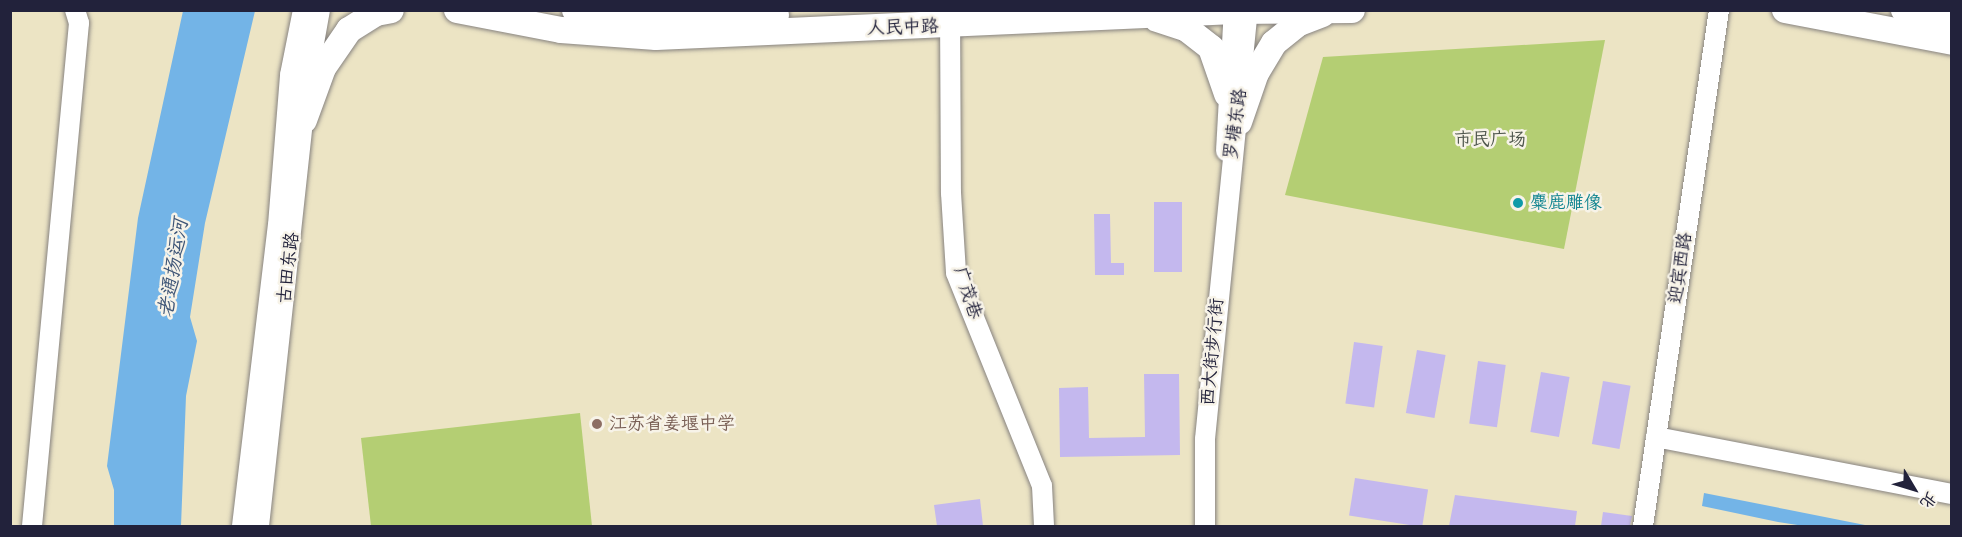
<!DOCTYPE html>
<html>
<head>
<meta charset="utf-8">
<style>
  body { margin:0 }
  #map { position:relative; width:1962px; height:537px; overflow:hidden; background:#ece4c4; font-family:"Comic Neue","LXGW WenKai TC",sans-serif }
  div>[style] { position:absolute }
  .green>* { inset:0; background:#b4ce73 }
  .water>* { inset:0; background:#73b4e7 }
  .building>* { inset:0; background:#c4b8ee; transform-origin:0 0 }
  .roads { filter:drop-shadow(0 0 2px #878380) drop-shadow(0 0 2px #878380) }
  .minor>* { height:20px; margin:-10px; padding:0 10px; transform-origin:10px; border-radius:10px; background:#fff }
  .major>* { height:26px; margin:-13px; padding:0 13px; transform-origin:13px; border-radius:13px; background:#fff }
  .dots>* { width:16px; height:16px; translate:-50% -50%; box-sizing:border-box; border:3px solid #f7f3e8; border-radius:50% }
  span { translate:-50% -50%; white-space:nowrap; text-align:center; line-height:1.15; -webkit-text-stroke:5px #f7f3e8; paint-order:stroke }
  .street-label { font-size:18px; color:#22223b }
  .park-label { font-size:18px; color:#4e564c }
  .culture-label { font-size:18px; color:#0d838f }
  .left { translate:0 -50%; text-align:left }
  .education-label { font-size:18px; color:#785e54 }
  .water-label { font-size:20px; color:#3e5577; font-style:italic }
  .frame { position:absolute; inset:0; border:12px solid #22223b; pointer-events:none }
  .north { position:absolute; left:1884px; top:459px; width:60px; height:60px; -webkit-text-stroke:4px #f7f3e8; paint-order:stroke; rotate:128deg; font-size:16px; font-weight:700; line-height:24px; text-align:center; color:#22223b }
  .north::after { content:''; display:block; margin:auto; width:21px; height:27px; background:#22223b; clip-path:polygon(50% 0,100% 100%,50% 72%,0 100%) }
</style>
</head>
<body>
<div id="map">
  <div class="green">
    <div style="clip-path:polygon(1605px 40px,1564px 249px,1285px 195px,1323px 57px)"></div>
    <div style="clip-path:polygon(580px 413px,592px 526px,371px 526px,361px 438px)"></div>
  </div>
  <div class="water">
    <div style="clip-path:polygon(183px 11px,255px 11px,205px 223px,190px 317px,197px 341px,186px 396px,181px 526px,114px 526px,114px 490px,107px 466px,138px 218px)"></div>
    <div style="clip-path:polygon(1704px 493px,1870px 526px,1804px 526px,1778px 522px,1702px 506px)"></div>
  </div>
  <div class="building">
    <div style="left:1154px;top:202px;width:28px;height:70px"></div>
    <div style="clip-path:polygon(1094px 214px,1110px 214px,1111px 263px,1124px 263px,1124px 275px,1095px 275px)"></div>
    <div style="left:1354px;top:342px;width:29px;height:62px;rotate:8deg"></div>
    <div style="left:1417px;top:350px;width:29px;height:64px;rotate:10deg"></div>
    <div style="left:1478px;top:361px;width:28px;height:63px;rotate:8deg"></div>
    <div style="left:1541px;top:372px;width:29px;height:61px;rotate:10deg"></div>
    <div style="clip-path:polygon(1144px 374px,1179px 374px,1180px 455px,1060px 457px,1059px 388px,1088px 387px,1089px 438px,1145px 437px)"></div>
    <div style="left:1603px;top:381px;width:28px;height:64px;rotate:10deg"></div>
    <div style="left:1355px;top:478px;width:74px;height:38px;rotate:9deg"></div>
    <div style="clip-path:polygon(1455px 495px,1577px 511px,1575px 526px,1449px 526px)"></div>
    <div style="clip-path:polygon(980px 499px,983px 526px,937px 526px,934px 505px)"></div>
    <div style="clip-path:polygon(1603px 512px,1632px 516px,1630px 526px,1601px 526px)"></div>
  </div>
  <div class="roads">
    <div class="minor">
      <div style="left:950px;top:10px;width:183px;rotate:89.7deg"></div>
      <div style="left:951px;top:193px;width:80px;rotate:86.4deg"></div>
      <div style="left:956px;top:273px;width:230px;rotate:68deg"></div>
      <div style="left:1042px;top:486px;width:40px;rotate:87.1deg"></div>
      <div style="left:1226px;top:151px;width:141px;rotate:-86.8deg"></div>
      <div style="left:1656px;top:437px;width:301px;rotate:10.9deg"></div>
      <div style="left:32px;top:526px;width:505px;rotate:-84.66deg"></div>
      <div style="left:79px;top:23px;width:14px;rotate:-107deg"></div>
      <div style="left:242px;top:526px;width:303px;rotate:-83.2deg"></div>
      <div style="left:278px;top:225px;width:150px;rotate:-85.4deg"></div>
      <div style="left:290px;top:75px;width:66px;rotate:-78.7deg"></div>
      <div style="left:259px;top:526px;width:447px;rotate:-83.8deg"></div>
      <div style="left:307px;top:82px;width:73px;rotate:-79.8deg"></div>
      <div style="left:1205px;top:526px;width:87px;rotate:-90deg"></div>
      <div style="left:1205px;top:439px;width:431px;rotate:-84.3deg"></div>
      <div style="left:1643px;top:526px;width:522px;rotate:-81.62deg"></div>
    </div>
    <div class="major">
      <div style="left:457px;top:10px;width:106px;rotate:10.9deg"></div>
      <div style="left:561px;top:30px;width:95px;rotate:4.2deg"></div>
      <div style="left:656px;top:37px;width:579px;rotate:-2.58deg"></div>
      <div style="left:1234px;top:11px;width:118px;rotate:-0.5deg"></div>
      <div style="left:575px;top:10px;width:72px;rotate:6.3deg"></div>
      <div style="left:647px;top:18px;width:129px;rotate:-1.3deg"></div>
      <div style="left:1785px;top:10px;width:170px;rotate:10.8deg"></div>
      <div style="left:1904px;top:10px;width:49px;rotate:10.6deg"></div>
      <div style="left:1157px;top:19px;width:32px;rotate:18deg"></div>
      <div style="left:1187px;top:29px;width:31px;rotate:38deg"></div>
      <div style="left:1211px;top:48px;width:49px;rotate:70.8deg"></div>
      <div style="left:304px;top:120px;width:55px;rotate:-69.9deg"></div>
      <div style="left:323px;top:68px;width:46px;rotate:-55.6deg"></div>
      <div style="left:349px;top:30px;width:32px;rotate:-32deg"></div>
      <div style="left:376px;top:13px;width:15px;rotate:-11deg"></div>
      <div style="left:1239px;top:122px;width:52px;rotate:-70.9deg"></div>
      <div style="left:1256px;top:73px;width:35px;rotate:-59deg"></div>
      <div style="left:1274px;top:43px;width:32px;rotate:-39deg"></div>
      <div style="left:1299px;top:23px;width:25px;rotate:-21deg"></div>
    </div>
  </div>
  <div class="dots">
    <div style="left:1518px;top:203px;background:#0f9aa8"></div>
    <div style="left:597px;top:424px;background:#8d6e63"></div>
  </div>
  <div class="street-label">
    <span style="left:903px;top:28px;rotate:-2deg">人民中路</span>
    <span style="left:1236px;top:124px;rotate:-82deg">罗塘东路</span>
    <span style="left:289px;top:268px;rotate:-83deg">古田东路</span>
    <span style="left:1681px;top:268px;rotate:-82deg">迎宾西路</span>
    <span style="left:967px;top:293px;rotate:72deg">广茂巷</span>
    <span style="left:1213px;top:352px;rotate:-85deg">西大街步行街</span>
  </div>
  <div class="park-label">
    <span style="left:1490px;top:140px">市民广场</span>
  </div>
  <div class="culture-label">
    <span class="left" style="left:1530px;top:203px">麋鹿雕像</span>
  </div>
  <div class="education-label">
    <span class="left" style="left:609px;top:424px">江苏省姜堰中学</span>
  </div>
  <div class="water-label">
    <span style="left:173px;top:268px;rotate:-81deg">老通扬运河</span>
  </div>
  <div class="frame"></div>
  <div class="north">北</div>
</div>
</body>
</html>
